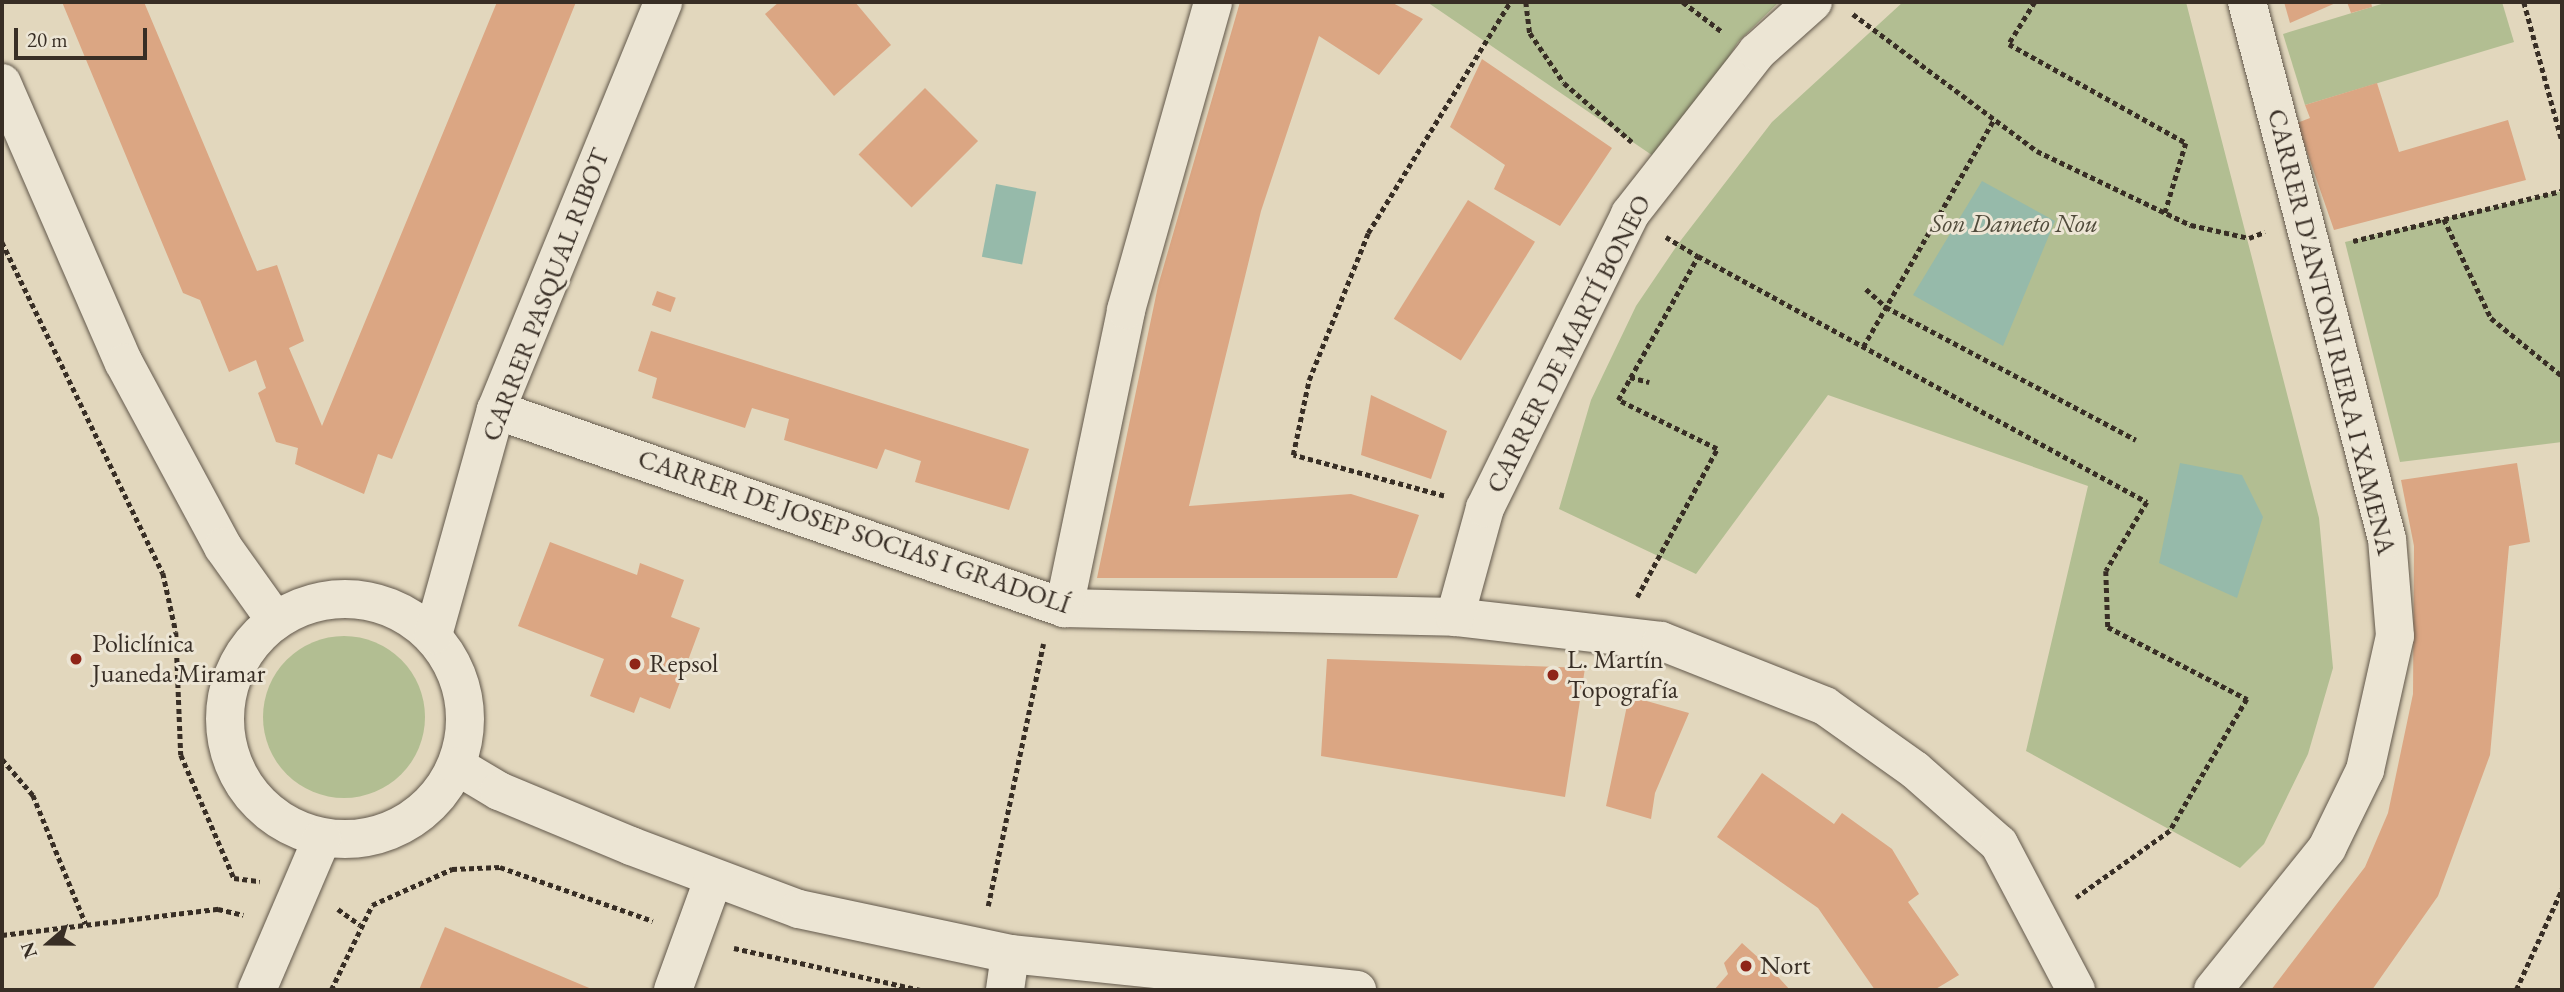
<!DOCTYPE html>
<html>
<head>
<meta charset="utf-8">
<style>
  body { margin:0 }
  #map { position:relative; width:2564px; height:992px; overflow:hidden; background:#e2d7bd; font-family:"EB Garamond",serif }
  div>[style] { position:absolute }
  .green>* { inset:0; background:#b2be92 }
  .round { border-radius:50% }
  .water>* { inset:0; background:#96baaa; transform-origin:0 0 }
  .building>* { inset:0; background:#dba683; transform-origin:0 0 }
  .path>* { height:4.5px; margin-top:-2.25px; transform-origin:0; background:repeating-linear-gradient(90deg,#382e25 0 5px,transparent 0 8.5px) }
  .roads { filter:drop-shadow(0 0 2px #62584b) drop-shadow(0 0 2px #62584b) }
  .minor>* { height:38px; margin:-19px; padding:0 19px; transform-origin:19px; border-radius:19px; background:#ece5d4 }
  .minor>.ring { margin:-19px; padding:0; box-sizing:content-box; background:none; border:38px solid #ece5d4; border-radius:50% }
  .dots>* { width:19px; height:19px; translate:-50% -50%; box-sizing:border-box; border:4px solid #ece5d4; border-radius:50% }
  span { translate:-50% -50%; white-space:nowrap; text-align:center; line-height:1.15; -webkit-text-stroke:6px #ece5d4; paint-order:stroke }
  .park-label { font-size:26px; color:#504b3b; font-style:italic }
  .street-label { font-size:26px; color:#382e25 }
  .poi-label { font-size:26px; color:#382e25 }
  .left { translate:0 -50%; text-align:left }
  .frame { position:absolute; inset:0; border:4px solid #382e25; pointer-events:none }
  .north { position:absolute; left:14px; top:908px; width:70px; height:70px; -webkit-text-stroke:5px #ece5d4; paint-order:stroke; rotate:250deg; font-size:19px; font-weight:700; line-height:28px; text-align:center; color:#382e25 }
  .north::after { content:''; display:block; margin:auto; width:24px; height:32px; background:#382e25; clip-path:polygon(50% 0,100% 100%,50% 72%,0 100%) }
  .scale { position:absolute; left:14px; top:28px; width:133px; height:32px; box-sizing:border-box; border:4px solid #382e25; border-top:0; padding-left:9px; font-size:21px; line-height:24px; white-space:nowrap; color:#382e25; -webkit-text-stroke:5px #ece5d4; paint-order:stroke }
</style>
</head>
<body>
<div id="map">
  <div class="green">
    <div style="clip-path:polygon(1427px 2px,1779px 2px,1738px 42px,1665px 164px)"></div>
    <div style="clip-path:polygon(1903px 2px,2186px 2px,2319px 518px,2333px 668px,2308px 754px,2264px 844px,2240px 868px,2026px 751px,2088px 486px,1828px 395px,1696px 574px,1559px 509px,1591px 400px,1636px 306px,1678px 244px,1772px 122px)"></div>
    <div style="clip-path:polygon(2388px 2px,2502px 2px,2514px 42px,2305px 105px,2283px 34px)"></div>
    <div style="clip-path:polygon(2562px 191px,2562px 442px,2400px 462px,2345px 242px)"></div>
    <div class="round" style="left:263px;top:636px;width:162px;height:162px"></div>
  </div>
  <div class="water">
    <div style="clip-path:polygon(1982px 181px,2055px 221px,2003px 346px,1913px 295px)"></div>
    <div style="left:996px;top:184px;width:41px;height:74px;rotate:11deg"></div>
    <div style="clip-path:polygon(2180px 463px,2242px 475px,2263px 517px,2237px 598px,2159px 563px)"></div>
  </div>
  <div class="building">
    <div style="clip-path:polygon(62px 2px,144px 2px,257px 271px,277px 265px,304px 341px,289px 348px,322px 426px,497px 2px,576px 2px,392px 459px,378px 454px,364px 494px,295px 464px,298px 448px,276px 442px,258px 393px,266px 388px,256px 360px,229px 372px,200px 300px,183px 293px)"></div>
    <div style="clip-path:polygon(779px 2px,855px 2px,891px 45px,834px 96px,765px 14px)"></div>
    <div style="clip-path:polygon(1240px 2px,1391px 2px,1423px 19px,1379px 75px,1319px 36px,1261px 211px,1189px 506px,1351px 494px,1419px 515px,1397px 578px,1097px 578px,1158px 286px)"></div>
    <div style="clip-path:polygon(2284px 2px,2338px 2px,2290px 23px)"></div>
    <div style="clip-path:polygon(2347px 2px,2371px 2px,2372px 7px,2351px 13px)"></div>
    <div style="clip-path:polygon(1482px 59px,1612px 148px,1560px 226px,1494px 189px,1505px 165px,1450px 127px)"></div>
    <div style="clip-path:polygon(2377px 83px,2399px 152px,2508px 120px,2526px 180px,2334px 230px,2297px 123px,2310px 118px,2305px 105px)"></div>
    <div style="left:925px;top:88px;width:75px;height:94px;rotate:45deg"></div>
    <div style="left:1468px;top:200px;width:79px;height:140px;rotate:32deg"></div>
    <div style="left:657px;top:291px;width:20px;height:15px;rotate:20deg"></div>
    <div style="clip-path:polygon(651px 331px,1029px 449px,1009px 510px,915px 482px,921px 461px,885px 449px,877px 469px,784px 440px,789px 419px,752px 408px,745px 428px,652px 398px,657px 378px,638px 371px)"></div>
    <div style="clip-path:polygon(1371px 395px,1447px 431px,1431px 479px,1361px 455px)"></div>
    <div style="clip-path:polygon(2517px 463px,2530px 542px,2509px 546px,2490px 755px,2438px 896px,2372px 990px,2271px 990px,2365px 867px,2388px 813px,2413px 694px,2414px 546px,2401px 480px)"></div>
    <div style="clip-path:polygon(550px 542px,637px 575px,640px 563px,684px 580px,671px 617px,700px 628px,670px 709px,640px 697px,634px 713px,590px 696px,604px 659px,518px 626px)"></div>
    <div style="clip-path:polygon(1327px 659px,1585px 668px,1565px 797px,1321px 756px)"></div>
    <div style="clip-path:polygon(1629px 696px,1689px 713px,1655px 793px,1651px 819px,1606px 806px)"></div>
    <div style="clip-path:polygon(1762px 773px,1834px 824px,1842px 813px,1892px 849px,1919px 894px,1908px 902px,1959px 975px,1934px 990px,1875px 990px,1818px 908px,1717px 837px)"></div>
    <div style="clip-path:polygon(445px 927px,594px 990px,419px 990px)"></div>
    <div style="clip-path:polygon(1742px 943px,1772px 970px,1790px 990px,1714px 990px,1728px 974px,1724px 963px)"></div>
  </div>
  <div class="path">
    <div style="left:1526px;top:2px;width:31px;rotate:83deg"></div>
    <div style="left:1530px;top:33px;width:60px;rotate:55.8deg"></div>
    <div style="left:1564px;top:83px;width:90px;rotate:40.9deg"></div>
    <div style="left:1683px;top:2px;width:48px;rotate:37.3deg"></div>
    <div style="left:2035px;top:2px;width:49px;rotate:121.8deg"></div>
    <div style="left:2009px;top:44px;width:203px;rotate:29.2deg"></div>
    <div style="left:2186px;top:143px;width:73px;rotate:106.7deg"></div>
    <div style="left:2524px;top:2px;width:144px;rotate:74.7deg"></div>
    <div style="left:1853px;top:14px;width:229px;rotate:36.7deg"></div>
    <div style="left:2037px;top:151px;width:171px;rotate:25.7deg"></div>
    <div style="left:2191px;top:225px;width:59px;rotate:12.6deg"></div>
    <div style="left:2249px;top:238px;width:17px;rotate:-21deg"></div>
    <div style="left:2444px;top:219px;width:110px;rotate:64.6deg"></div>
    <div style="left:2491px;top:318px;width:92px;rotate:39.2deg"></div>
    <div style="left:1666px;top:237px;width:37px;rotate:31deg"></div>
    <div style="left:2353px;top:241px;width:215px;rotate:-13.5deg"></div>
    <div style="left:2px;top:242px;width:368px;rotate:64.1deg"></div>
    <div style="left:163px;top:573px;width:60px;rotate:77.6deg"></div>
    <div style="left:176px;top:632px;width:123px;rotate:87.7deg"></div>
    <div style="left:181px;top:755px;width:134px;rotate:66.7deg"></div>
    <div style="left:234px;top:878px;width:26px;rotate:7deg"></div>
    <div style="left:1866px;top:289px;width:27px;rotate:42deg"></div>
    <div style="left:1886px;top:307px;width:283px;rotate:28deg"></div>
    <div style="left:1863px;top:347px;width:263px;rotate:-60.1deg"></div>
    <div style="left:1630px;top:377px;width:20px;rotate:15deg"></div>
    <div style="left:1444px;top:496px;width:156px;rotate:-164.8deg"></div>
    <div style="left:1293px;top:455px;width:77px;rotate:-78deg"></div>
    <div style="left:1309px;top:380px;width:158px;rotate:-68.1deg"></div>
    <div style="left:1368px;top:233px;width:271px;rotate:-58.4deg"></div>
    <div style="left:1637px;top:597px;width:168px;rotate:-61.6deg"></div>
    <div style="left:1717px;top:449px;width:110px;rotate:-153.7deg"></div>
    <div style="left:1618px;top:400px;width:165px;rotate:-60.9deg"></div>
    <div style="left:1698px;top:256px;width:512px;rotate:28.72deg"></div>
    <div style="left:2147px;top:502px;width:80px;rotate:120.7deg"></div>
    <div style="left:2106px;top:571px;width:56px;rotate:88deg"></div>
    <div style="left:2108px;top:627px;width:157px;rotate:27.4deg"></div>
    <div style="left:2247px;top:699px;width:153px;rotate:120.3deg"></div>
    <div style="left:2170px;top:831px;width:115px;rotate:144.5deg"></div>
    <div style="left:2px;top:759px;width:48px;rotate:49.3deg"></div>
    <div style="left:33px;top:795px;width:139px;rotate:67.7deg"></div>
    <div style="left:988px;top:906px;width:268px;rotate:-78.1deg"></div>
    <div style="left:338px;top:909px;width:27px;rotate:36deg"></div>
    <div style="left:2px;top:935px;width:218px;rotate:-6.9deg"></div>
    <div style="left:218px;top:909px;width:26px;rotate:13deg"></div>
    <div style="left:734px;top:948px;width:192px;rotate:12.7deg"></div>
    <div style="left:331px;top:990px;width:94px;rotate:-64.2deg"></div>
    <div style="left:372px;top:905px;width:88px;rotate:-24.2deg"></div>
    <div style="left:452px;top:869px;width:48px;rotate:-2.4deg"></div>
    <div style="left:500px;top:867px;width:162px;rotate:19.4deg"></div>
    <div style="left:2516px;top:990px;width:111px;rotate:-65.5deg"></div>
  </div>
  <div class="roads">
    <div class="minor">
      <div style="left:2px;top:83px;width:305px;rotate:66.5deg"></div>
      <div style="left:124px;top:363px;width:209px;rotate:61.7deg"></div>
      <div style="left:223px;top:547px;width:90px;rotate:54.5deg"></div>
      <div style="left:496px;top:410px;width:602px;rotate:19.22deg"></div>
      <div style="left:1064px;top:608px;width:391px;rotate:1.3deg"></div>
      <div style="left:1455px;top:617px;width:207px;rotate:6.6deg"></div>
      <div style="left:1661px;top:641px;width:176px;rotate:21.6deg"></div>
      <div style="left:1825px;top:706px;width:110px;rotate:35.4deg"></div>
      <div style="left:1915px;top:770px;width:112px;rotate:41.4deg"></div>
      <div style="left:1999px;top:844px;width:165px;rotate:62.2deg"></div>
      <div class="ring" style="left:225px;top:599px;width:202px;height:202px"></div>
      <div style="left:1064px;top:608px;width:304px;rotate:-78.2deg"></div>
      <div style="left:1126px;top:310px;width:320px;rotate:-74.2deg"></div>
      <div style="left:1455px;top:617px;width:113px;rotate:-74.6deg"></div>
      <div style="left:1485px;top:508px;width:328px;rotate:-63.7deg"></div>
      <div style="left:1630px;top:214px;width:206px;rotate:-51.9deg"></div>
      <div style="left:1757px;top:52px;width:75px;rotate:-41.8deg"></div>
      <div style="left:433px;top:635px;width:234px;rotate:-74.4deg"></div>
      <div style="left:496px;top:410px;width:441px;rotate:-67.7deg"></div>
      <div style="left:457px;top:766px;width:49px;rotate:30.8deg"></div>
      <div style="left:499px;top:791px;width:143px;rotate:22.6deg"></div>
      <div style="left:631px;top:846px;width:179px;rotate:20.6deg"></div>
      <div style="left:799px;top:909px;width:216px;rotate:12deg"></div>
      <div style="left:1010px;top:954px;width:349px;rotate:5.9deg"></div>
      <div style="left:257px;top:990px;width:165px;rotate:-66.8deg"></div>
      <div style="left:673px;top:990px;width:117px;rotate:-70deg"></div>
      <div style="left:1005px;top:990px;width:36px;rotate:-82deg"></div>
      <div style="left:2213px;top:990px;width:182px;rotate:-51.2deg"></div>
      <div style="left:2327px;top:848px;width:87px;rotate:-64deg"></div>
      <div style="left:2365px;top:770px;width:137px;rotate:-77.4deg"></div>
      <div style="left:2395px;top:636px;width:97px;rotate:-94.7deg"></div>
      <div style="left:2387px;top:539px;width:555px;rotate:-104.61deg"></div>
    </div>
  </div>
  <div class="dots">
    <div style="left:76px;top:659px;background:#8f2418"></div>
    <div style="left:635px;top:664px;background:#8f2418"></div>
    <div style="left:1553px;top:675px;background:#8f2418"></div>
    <div style="left:1746px;top:966px;background:#8f2418"></div>
  </div>
  <div class="park-label">
    <span style="left:2014px;top:224px">Son Dameto Nou</span>
  </div>
  <div class="street-label">
    <span style="left:546px;top:295px;rotate:-69deg">CARRER PASQUAL RIBOT</span>
    <span style="left:2331px;top:332px;rotate:76deg">CARRER D'ANTONI RIERA I XAMENA</span>
    <span style="left:1569px;top:344px;rotate:-63deg">CARRER DE MARTÍ BONEO</span>
    <span style="left:854px;top:532px;rotate:19deg">CARRER DE JOSEP SOCIAS I GRADOLÍ</span>
  </div>
  <div class="poi-label">
    <span class="left" style="left:92px;top:659px">Policlínica<br>Juaneda Miramar</span>
    <span class="left" style="left:1567px;top:675px">L. Martín<br>Topografía</span>
    <span class="left" style="left:649px;top:664px">Repsol</span>
    <span class="left" style="left:1760px;top:966px">Nort</span>
  </div>
  <div class="frame"></div>
  <div class="north">N</div>
  <div class="scale">20 m</div>
</div>
</body>
</html>
